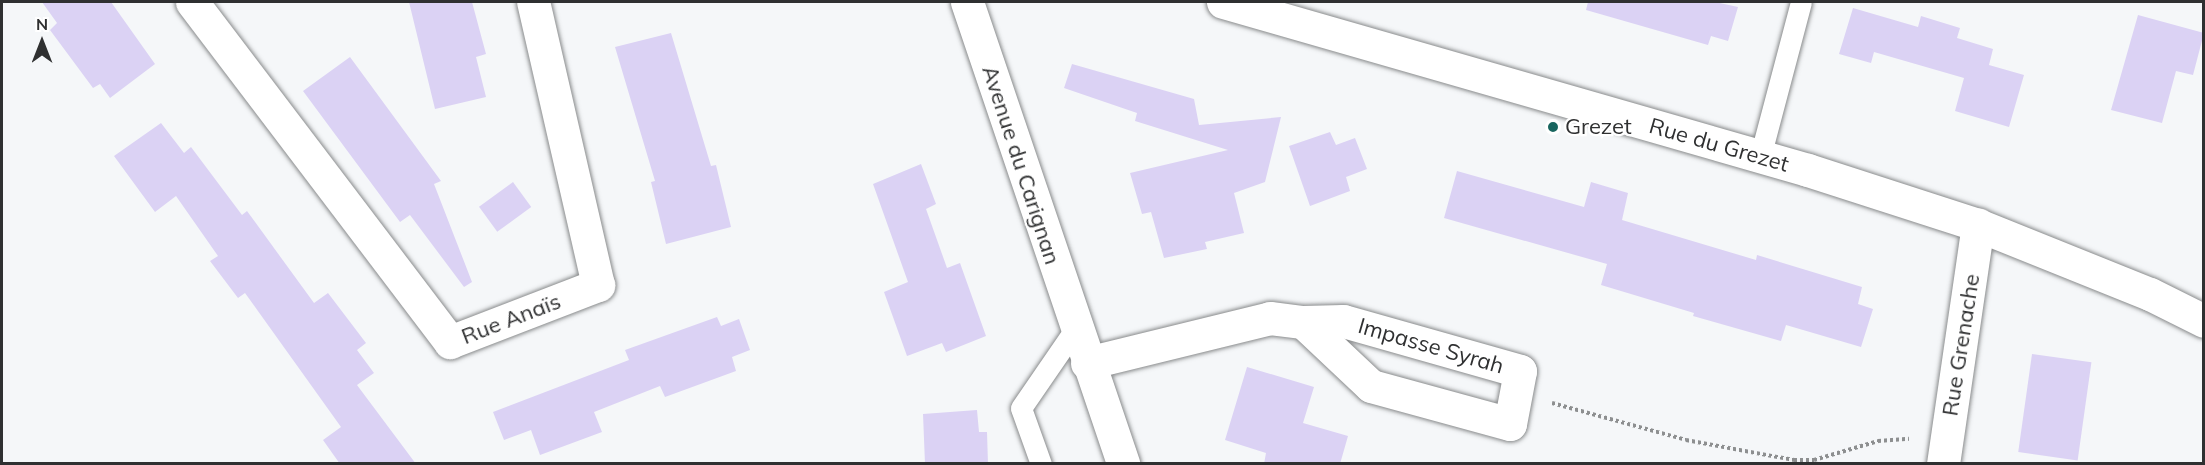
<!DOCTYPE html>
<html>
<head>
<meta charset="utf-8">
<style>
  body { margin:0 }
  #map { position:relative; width:2205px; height:465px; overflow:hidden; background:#f5f7f9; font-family:Mulish,sans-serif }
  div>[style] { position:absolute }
  .building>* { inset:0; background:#dbd2f4; transform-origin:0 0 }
  .path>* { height:4px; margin-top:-2px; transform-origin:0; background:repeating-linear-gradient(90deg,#8d8f90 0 3px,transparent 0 6px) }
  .roads { filter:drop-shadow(0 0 2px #898b8c) drop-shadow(0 0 2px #898b8c) }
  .service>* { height:21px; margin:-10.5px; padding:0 10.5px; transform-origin:10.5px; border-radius:10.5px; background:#fff }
  .minor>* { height:33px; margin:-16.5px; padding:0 16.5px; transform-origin:16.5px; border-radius:16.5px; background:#fff }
  .dots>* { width:16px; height:16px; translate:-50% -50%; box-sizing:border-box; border:3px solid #fff; border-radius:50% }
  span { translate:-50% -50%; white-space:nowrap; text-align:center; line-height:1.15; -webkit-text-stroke:4.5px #fff; paint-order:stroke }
  .poi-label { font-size:22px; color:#2f3031 }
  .left { translate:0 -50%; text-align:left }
  .street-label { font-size:22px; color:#2f3031 }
  .frame { position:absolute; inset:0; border:3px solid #2f3031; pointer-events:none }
  .north { position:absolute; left:12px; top:12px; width:60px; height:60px; -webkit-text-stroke:4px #fff; paint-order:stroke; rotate:0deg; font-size:16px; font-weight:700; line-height:24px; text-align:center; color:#2f3031 }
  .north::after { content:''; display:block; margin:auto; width:21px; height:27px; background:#2f3031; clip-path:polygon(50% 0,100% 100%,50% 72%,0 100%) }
</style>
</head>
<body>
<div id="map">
  <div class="building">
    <div style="clip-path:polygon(42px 2px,111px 2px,155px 64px,110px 98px,100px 84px,93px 88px,50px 30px,57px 23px)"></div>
    <div style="clip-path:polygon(409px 2px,472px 2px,486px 54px,476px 57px,486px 97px,435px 109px)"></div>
    <div style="clip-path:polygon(1588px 2px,1715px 2px,1738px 7px,1728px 41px,1711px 36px,1708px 45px,1586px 10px)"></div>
    <div style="clip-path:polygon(1853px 8px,1918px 27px,1921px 16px,1960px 28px,1957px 38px,1993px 49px,1989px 65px,2024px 75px,2009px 127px,1955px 111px,1964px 78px,1874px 52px,1871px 63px,1839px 54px)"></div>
    <div style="clip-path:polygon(2138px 15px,2204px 33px,2193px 75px,2176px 71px,2162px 123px,2111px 110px)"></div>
    <div style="clip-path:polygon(671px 33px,711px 166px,716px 165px,731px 227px,666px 244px,651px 182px,655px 181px,615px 47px)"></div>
    <div style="clip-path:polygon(350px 57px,441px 181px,434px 184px,472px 282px,464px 287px,410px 215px,400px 222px,303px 91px)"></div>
    <div style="clip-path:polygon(1072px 64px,1194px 99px,1199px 125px,1281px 117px,1265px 182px,1234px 193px,1244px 233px,1205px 242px,1207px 249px,1164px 258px,1151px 212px,1142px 214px,1130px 173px,1228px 150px,1135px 121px,1137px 113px,1064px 88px)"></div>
    <div style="clip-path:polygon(161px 123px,184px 153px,191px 147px,242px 215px,247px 211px,314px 303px,328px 293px,366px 343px,357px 350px,374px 373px,357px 385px,416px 464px,340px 464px,323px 440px,341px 427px,245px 293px,238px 298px,210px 261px,218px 256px,176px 196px,155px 212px,114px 156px)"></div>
    <div style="clip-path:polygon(1330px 132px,1336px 145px,1355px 138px,1367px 169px,1346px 177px,1350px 191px,1310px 206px,1289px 146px)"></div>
    <div style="clip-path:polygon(921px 164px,936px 204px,926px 209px,947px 268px,960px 263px,986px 336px,946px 352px,942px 343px,907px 356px,884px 292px,908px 282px,873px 184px)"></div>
    <div style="clip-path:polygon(1457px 171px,1584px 207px,1591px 182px,1628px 193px,1622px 220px,1756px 260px,1757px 255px,1862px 287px,1858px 304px,1873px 309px,1861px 347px,1786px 325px,1781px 341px,1693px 316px,1694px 313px,1601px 285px,1607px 264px,1444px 218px)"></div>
    <div style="left:513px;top:182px;width:31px;height:42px;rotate:54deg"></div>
    <div style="clip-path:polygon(717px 317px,721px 326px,739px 319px,750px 350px,732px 357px,736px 371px,665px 397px,660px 386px,594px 412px,602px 432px,540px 455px,531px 430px,504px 440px,493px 412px,629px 360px,625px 350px)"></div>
    <div style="left:2032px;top:354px;width:60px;height:99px;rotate:8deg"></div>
    <div style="clip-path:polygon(1247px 367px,1314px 387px,1303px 423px,1348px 436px,1340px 464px,1264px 464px,1266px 453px,1225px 440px)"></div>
    <div style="clip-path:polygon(977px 410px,979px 432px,987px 432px,988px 464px,925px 464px,923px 414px)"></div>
  </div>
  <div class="path">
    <div style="left:1552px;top:403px;width:139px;rotate:15.4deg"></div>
    <div style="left:1686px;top:440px;width:110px;rotate:10.5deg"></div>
    <div style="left:1794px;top:460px;width:20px"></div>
    <div style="left:1814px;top:460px;width:67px;rotate:-16.5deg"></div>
    <div style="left:1878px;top:441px;width:31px;rotate:-4deg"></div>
  </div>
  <div class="roads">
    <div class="service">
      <div style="left:1760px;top:157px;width:160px;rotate:-75.2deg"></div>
      <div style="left:1041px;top:464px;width:59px;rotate:-109.7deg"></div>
      <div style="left:1021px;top:408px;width:97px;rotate:-55.5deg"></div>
    </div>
    <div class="minor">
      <div style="left:192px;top:2px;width:427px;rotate:52.8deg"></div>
      <div style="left:450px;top:342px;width:159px;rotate:-21.1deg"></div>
      <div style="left:598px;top:285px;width:290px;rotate:-102.9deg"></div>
      <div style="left:967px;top:2px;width:488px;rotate:71.3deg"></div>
      <div style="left:1223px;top:2px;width:609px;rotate:16.02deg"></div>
      <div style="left:1808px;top:170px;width:179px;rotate:17.9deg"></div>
      <div style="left:1978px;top:225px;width:185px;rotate:21.9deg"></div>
      <div style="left:2150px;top:294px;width:60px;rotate:26.6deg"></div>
      <div style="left:1087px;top:363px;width:188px;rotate:-13.8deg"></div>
      <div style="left:1270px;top:318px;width:33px;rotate:7deg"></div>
      <div style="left:1303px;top:322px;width:93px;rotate:43.3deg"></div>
      <div style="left:1371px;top:386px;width:144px;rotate:15.3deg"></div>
      <div style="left:1510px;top:424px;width:54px;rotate:-79.3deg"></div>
      <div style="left:1520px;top:371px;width:184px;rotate:-164.2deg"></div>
      <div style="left:1343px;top:321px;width:40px;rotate:178.6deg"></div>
      <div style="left:1943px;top:464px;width:242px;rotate:-81.7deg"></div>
    </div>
  </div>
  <div class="dots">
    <div style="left:1553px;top:127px;background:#18655f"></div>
  </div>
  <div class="poi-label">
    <span class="left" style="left:1565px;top:127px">Grezet</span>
  </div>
  <div class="street-label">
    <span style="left:1719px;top:145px;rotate:16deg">Rue du Grezet</span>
    <span style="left:1021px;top:165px;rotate:72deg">Avenue du Carignan</span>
    <span style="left:511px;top:319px;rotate:-21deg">Rue Anaïs</span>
    <span style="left:1961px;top:345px;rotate:-81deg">Rue Grenache</span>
    <span style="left:1431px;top:346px;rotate:16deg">Impasse Syrah</span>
  </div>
  <div class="frame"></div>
  <div class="north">N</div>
</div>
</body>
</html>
